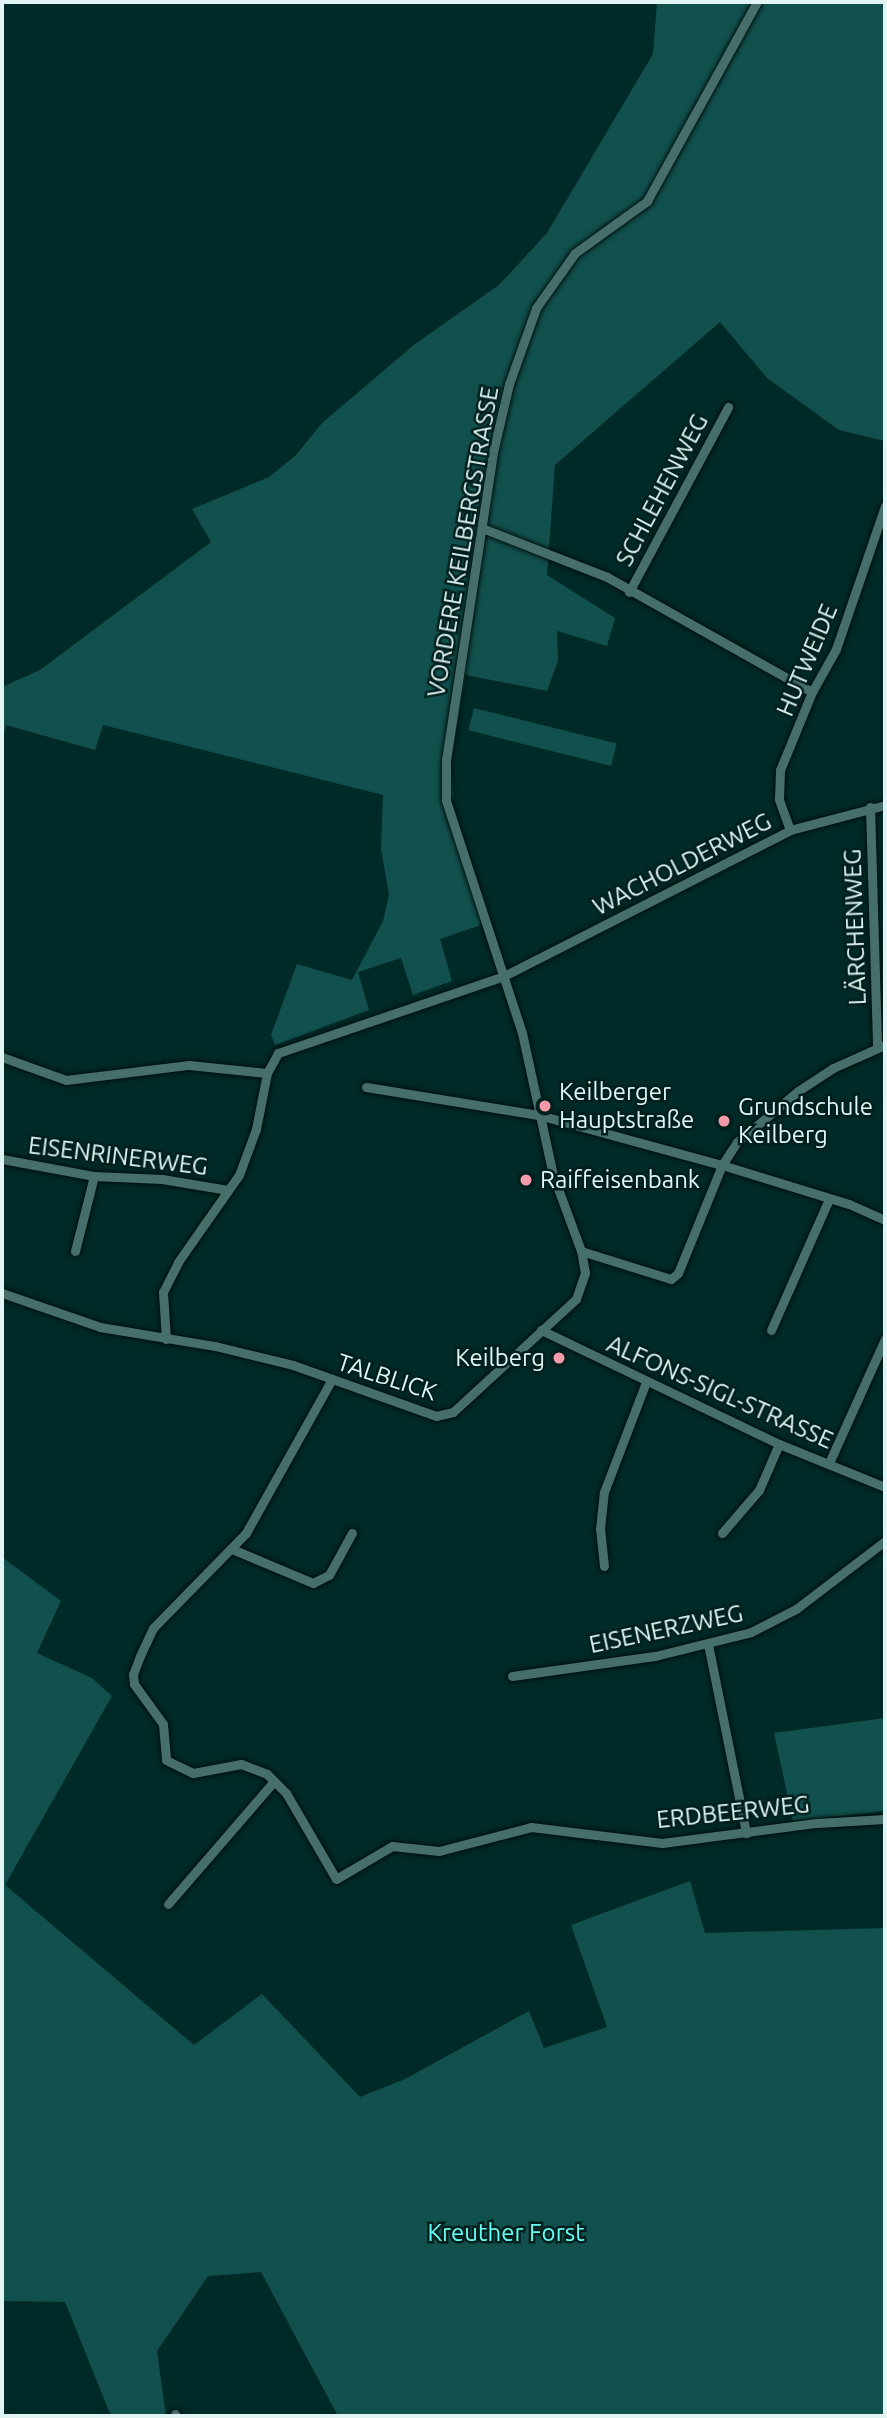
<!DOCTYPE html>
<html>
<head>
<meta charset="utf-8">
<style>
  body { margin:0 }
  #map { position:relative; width:887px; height:2418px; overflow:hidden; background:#002a27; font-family:Ubuntu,sans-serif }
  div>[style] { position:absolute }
  .green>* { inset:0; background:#11504d; transform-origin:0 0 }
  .roads { filter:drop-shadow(0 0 2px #00100e) drop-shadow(0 0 2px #00100e) }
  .minor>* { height:9px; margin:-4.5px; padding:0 4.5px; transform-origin:4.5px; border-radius:4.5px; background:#466f6b }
  .dots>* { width:19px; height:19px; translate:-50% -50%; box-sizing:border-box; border:4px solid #001f1d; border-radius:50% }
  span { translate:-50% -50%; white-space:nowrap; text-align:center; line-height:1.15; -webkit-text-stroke:5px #001f1d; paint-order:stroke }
  .street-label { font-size:24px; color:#e1f6f4 }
  .poi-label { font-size:24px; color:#e1f6f4 }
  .left { translate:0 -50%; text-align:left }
  .right { translate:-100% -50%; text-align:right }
  .park-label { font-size:24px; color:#65fef4 }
  .frame { position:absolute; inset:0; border:4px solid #e1f6f4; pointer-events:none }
</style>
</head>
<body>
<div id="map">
  <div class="green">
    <div style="clip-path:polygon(657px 2px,885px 2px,885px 441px,839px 430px,767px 378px,720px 322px,555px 465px,547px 575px,615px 618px,607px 646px,557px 631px,558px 661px,547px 691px,466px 675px,451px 764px,454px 798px,444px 796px,484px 924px,440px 939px,452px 981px,413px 995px,401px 958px,358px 972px,369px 1010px,275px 1045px,271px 1035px,297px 964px,352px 980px,383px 921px,389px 895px,381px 849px,383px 795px,103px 725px,95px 750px,6px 725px,2px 744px,2px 687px,40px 670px,211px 542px,192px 509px,269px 477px,296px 455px,322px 423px,415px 344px,499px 285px,547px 233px,653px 54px)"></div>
    <div style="left:474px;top:708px;width:147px;height:23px;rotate:14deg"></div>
    <div style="clip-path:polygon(2px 1557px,61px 1601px,37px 1653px,92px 1678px,112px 1696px,5px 1885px,194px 2045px,262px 1994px,360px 2097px,405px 2079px,529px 2011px,544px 2048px,607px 2027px,571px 1925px,690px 1881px,705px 1933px,885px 1928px,885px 2416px,338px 2416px,261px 2272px,208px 2276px,157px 2351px,166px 2416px,111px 2416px,65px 2302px,2px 2301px)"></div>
    <div style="clip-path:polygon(885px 1718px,885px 1811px,793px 1821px,774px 1733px)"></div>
  </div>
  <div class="roads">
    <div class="minor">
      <div style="left:482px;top:528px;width:134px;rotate:21.4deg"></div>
      <div style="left:607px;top:577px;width:235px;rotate:29.3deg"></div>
      <div style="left:629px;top:592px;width:210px;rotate:-61.8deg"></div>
      <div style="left:870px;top:807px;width:239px;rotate:88.3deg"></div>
      <div style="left:790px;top:830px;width:33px;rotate:-110deg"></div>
      <div style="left:779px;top:799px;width:29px;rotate:-88deg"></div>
      <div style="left:780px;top:770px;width:84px;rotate:-67.7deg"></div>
      <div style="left:812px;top:692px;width:49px;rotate:-60.8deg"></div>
      <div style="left:836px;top:649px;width:151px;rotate:-71.1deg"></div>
      <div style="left:2px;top:1057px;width:68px;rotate:19.8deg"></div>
      <div style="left:66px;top:1080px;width:124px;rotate:-7deg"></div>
      <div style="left:189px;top:1065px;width:78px;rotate:5.9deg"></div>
      <div style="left:366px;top:1087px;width:175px;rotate:9.2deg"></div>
      <div style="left:539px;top:1115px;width:190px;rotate:15.3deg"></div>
      <div style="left:722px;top:1165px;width:133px;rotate:17.1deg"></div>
      <div style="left:849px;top:1204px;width:39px;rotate:24deg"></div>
      <div style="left:2px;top:1159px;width:94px;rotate:10.5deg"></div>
      <div style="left:94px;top:1176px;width:68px;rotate:2.5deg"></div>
      <div style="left:162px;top:1179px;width:67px;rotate:9.5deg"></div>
      <div style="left:75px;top:1251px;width:77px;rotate:-75.8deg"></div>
      <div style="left:581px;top:1251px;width:94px;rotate:17.3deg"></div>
      <div style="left:671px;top:1279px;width:9px;rotate:-41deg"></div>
      <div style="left:678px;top:1273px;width:117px;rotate:-67.8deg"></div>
      <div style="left:722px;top:1165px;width:27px;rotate:-57deg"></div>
      <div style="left:737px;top:1142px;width:80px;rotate:-39.9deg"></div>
      <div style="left:798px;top:1091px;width:42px;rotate:-33.3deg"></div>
      <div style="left:833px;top:1068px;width:57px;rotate:-23.9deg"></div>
      <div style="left:2px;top:1293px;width:104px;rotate:19.1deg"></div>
      <div style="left:100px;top:1327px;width:117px;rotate:9.4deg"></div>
      <div style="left:215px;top:1346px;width:80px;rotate:13.7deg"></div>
      <div style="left:293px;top:1365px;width:152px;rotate:19.6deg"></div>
      <div style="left:436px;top:1416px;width:17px;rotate:-13deg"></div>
      <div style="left:453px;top:1412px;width:167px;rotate:-42.6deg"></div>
      <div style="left:576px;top:1299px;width:28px;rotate:-71deg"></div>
      <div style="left:585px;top:1273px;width:22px;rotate:-100deg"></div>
      <div style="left:581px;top:1251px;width:81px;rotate:-110.2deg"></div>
      <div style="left:553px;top:1175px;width:145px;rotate:-102.3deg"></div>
      <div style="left:522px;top:1033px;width:245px;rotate:-108.1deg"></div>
      <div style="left:446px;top:800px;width:40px;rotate:-90deg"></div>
      <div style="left:446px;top:760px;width:316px;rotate:-81.3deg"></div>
      <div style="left:494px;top:448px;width:66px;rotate:-76.8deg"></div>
      <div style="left:509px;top:384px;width:81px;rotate:-70.4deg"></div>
      <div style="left:536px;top:308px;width:67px;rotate:-54.7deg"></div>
      <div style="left:575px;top:253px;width:89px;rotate:-35.8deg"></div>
      <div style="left:647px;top:201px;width:227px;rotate:-61.1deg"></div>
      <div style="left:541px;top:1330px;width:264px;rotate:25.6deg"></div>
      <div style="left:779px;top:1444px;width:114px;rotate:22.1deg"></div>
      <div style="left:771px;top:1330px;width:143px;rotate:-66.1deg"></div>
      <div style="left:166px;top:1339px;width:47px;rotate:-93.7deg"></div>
      <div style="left:163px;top:1292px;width:34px;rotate:-63deg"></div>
      <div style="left:178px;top:1262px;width:106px;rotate:-55deg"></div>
      <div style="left:239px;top:1175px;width:49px;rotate:-69.7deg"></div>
      <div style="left:256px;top:1129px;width:57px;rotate:-78.9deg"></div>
      <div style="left:267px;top:1073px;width:23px;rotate:-61deg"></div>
      <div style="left:278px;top:1053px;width:239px;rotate:-18.8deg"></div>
      <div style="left:504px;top:976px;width:321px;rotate:-27deg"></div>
      <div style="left:790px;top:830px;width:98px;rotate:-14.7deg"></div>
      <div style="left:332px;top:1379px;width:176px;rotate:119.2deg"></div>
      <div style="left:246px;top:1533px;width:133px;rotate:134.4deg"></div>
      <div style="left:153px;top:1628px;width:31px;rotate:115deg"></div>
      <div style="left:140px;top:1656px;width:19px;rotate:111deg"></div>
      <div style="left:133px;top:1674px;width:10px;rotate:84deg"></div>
      <div style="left:134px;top:1684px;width:49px;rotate:54.1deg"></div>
      <div style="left:163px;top:1724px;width:36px;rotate:85deg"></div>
      <div style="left:166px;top:1760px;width:30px;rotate:26deg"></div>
      <div style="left:193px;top:1773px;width:49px;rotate:-10.6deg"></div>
      <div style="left:241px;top:1764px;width:28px;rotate:21deg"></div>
      <div style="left:267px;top:1774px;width:27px;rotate:45deg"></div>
      <div style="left:286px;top:1793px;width:99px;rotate:59.8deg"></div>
      <div style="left:336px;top:1879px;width:65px;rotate:-30.5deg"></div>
      <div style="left:392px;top:1846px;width:47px;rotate:6.1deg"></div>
      <div style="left:439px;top:1851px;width:95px;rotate:-14.6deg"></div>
      <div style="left:531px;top:1827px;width:132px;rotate:7deg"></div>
      <div style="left:662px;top:1843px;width:156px;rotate:-7.4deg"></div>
      <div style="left:817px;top:1823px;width:68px;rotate:-3.4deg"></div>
      <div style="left:829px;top:1463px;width:136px;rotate:-65.7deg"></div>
      <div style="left:722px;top:1533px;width:57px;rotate:-49.3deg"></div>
      <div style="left:759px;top:1490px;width:50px;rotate:-66.5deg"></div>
      <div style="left:232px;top:1549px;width:88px;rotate:22.8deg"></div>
      <div style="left:313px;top:1583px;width:18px;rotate:-27deg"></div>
      <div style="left:329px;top:1575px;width:48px;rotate:-61.3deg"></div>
      <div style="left:604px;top:1566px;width:37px;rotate:-96deg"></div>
      <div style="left:600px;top:1529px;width:37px;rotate:-84deg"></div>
      <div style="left:604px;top:1492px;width:118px;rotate:-69.1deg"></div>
      <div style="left:708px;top:1644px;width:193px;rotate:78.6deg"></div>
      <div style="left:512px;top:1676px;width:144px;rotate:-8deg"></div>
      <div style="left:655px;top:1656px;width:99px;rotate:-14deg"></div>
      <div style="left:751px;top:1632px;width:51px;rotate:-27.1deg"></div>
      <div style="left:796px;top:1609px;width:112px;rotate:-37.4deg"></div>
      <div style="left:168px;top:1904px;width:162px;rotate:-49.2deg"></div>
      <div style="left:175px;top:2414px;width:2px;rotate:63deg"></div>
    </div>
  </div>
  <div class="dots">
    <div style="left:545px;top:1106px;background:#f39aab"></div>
    <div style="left:724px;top:1121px;background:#f39aab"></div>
    <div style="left:526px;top:1180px;background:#f39aab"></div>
    <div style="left:559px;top:1358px;background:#f39aab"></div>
  </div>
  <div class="street-label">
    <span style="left:662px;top:490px;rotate:-62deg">SCHLEHENWEG</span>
    <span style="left:463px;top:542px;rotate:-80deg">VORDERE KEILBERGSTRASSE</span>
    <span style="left:807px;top:660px;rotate:-67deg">HUTWEIDE</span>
    <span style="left:682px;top:864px;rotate:-27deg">WACHOLDERWEG</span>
    <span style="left:855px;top:927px;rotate:-92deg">LÄRCHENWEG</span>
    <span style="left:118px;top:1156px;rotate:7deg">EISENRINERWEG</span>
    <span style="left:387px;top:1377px;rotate:18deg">TALBLICK</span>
    <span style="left:720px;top:1392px;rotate:24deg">ALFONS-SIGL-STRASSE</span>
    <span style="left:666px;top:1629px;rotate:-12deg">EISENERZWEG</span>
    <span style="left:733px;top:1812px;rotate:-6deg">ERDBEERWEG</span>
  </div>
  <div class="poi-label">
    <span class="left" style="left:559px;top:1106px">Keilberger<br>Hauptstraße</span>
    <span class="left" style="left:738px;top:1121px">Grundschule<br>Keilberg</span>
    <span class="left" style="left:540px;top:1180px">Raiffeisenbank</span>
    <span class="right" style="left:545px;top:1358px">Keilberg</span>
  </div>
  <div class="park-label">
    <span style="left:506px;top:2233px">Kreuther Forst</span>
  </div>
  <div class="frame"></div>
</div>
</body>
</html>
